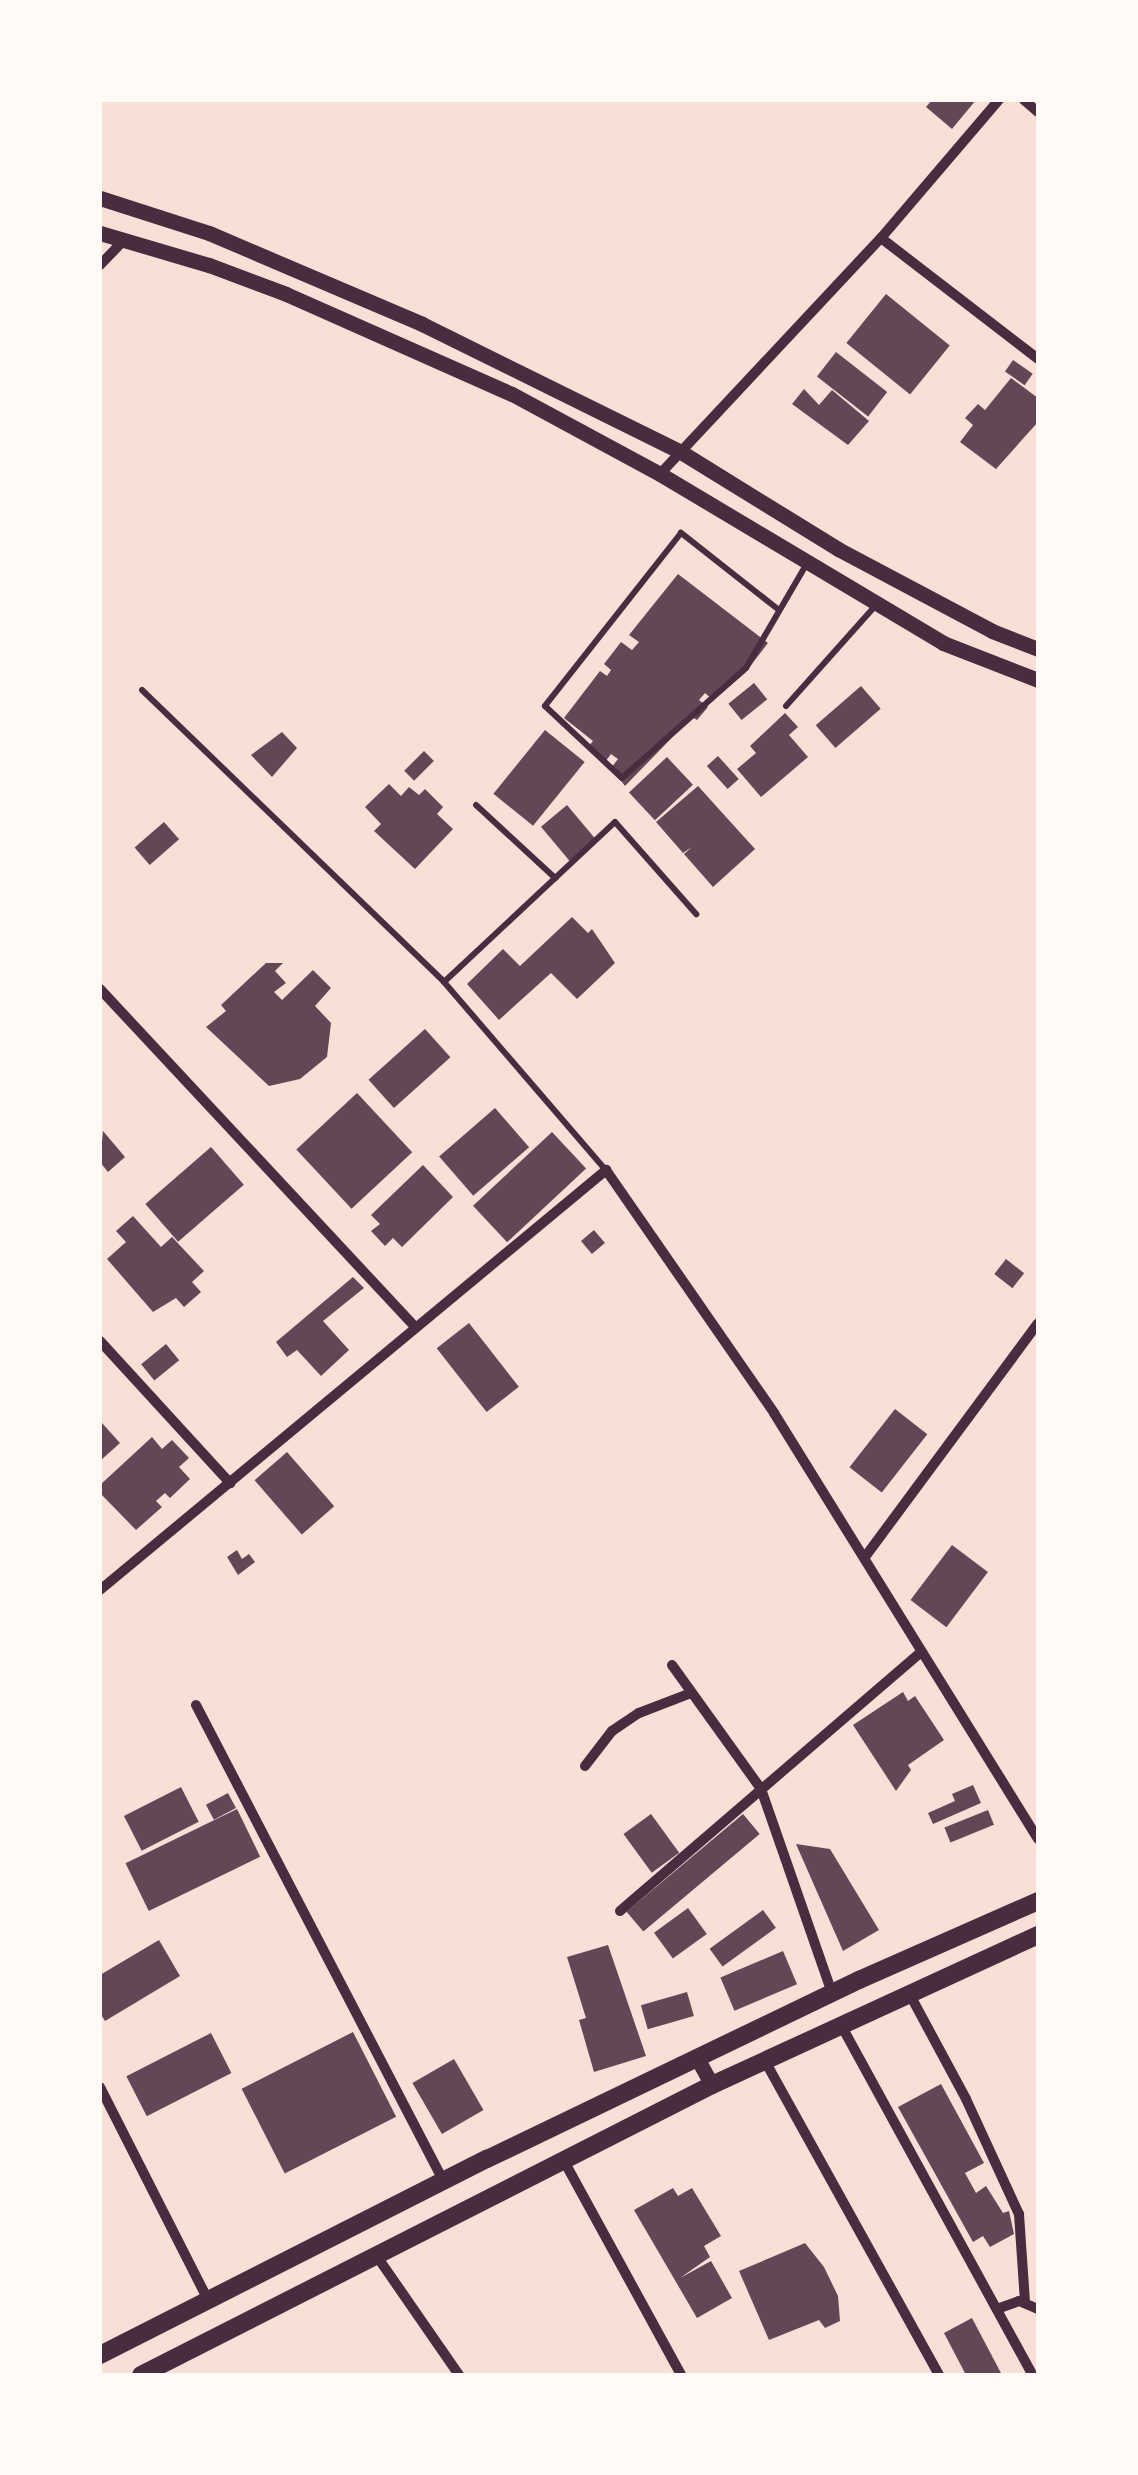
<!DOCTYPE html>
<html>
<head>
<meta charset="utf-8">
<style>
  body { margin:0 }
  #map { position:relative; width:1138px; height:2475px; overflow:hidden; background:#f7e1d7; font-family:"Asap Condensed",sans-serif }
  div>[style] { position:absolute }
  .building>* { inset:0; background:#644757; transform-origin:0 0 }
  .service>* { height:6px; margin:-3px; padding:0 3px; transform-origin:3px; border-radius:3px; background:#4a2c40 }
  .minor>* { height:10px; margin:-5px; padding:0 5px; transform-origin:5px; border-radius:5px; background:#4a2c40 }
  .tertiary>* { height:15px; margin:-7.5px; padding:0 7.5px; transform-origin:7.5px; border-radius:7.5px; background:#4a2c40 }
  .secondary>* { height:18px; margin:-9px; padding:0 9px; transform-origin:9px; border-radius:9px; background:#4a2c40 }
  span { translate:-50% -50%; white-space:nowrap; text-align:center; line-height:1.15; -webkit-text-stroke:10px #fffaf5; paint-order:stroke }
  .frame { position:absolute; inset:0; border:102px solid #fffaf5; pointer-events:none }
</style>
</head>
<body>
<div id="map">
  <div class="building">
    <div style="clip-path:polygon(932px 100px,976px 100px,952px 129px,926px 107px)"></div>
    <div style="left:886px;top:294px;width:82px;height:63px;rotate:39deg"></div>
    <div style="left:836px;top:352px;width:65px;height:31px;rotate:38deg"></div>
    <div style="left:1013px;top:360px;width:24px;height:14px;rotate:35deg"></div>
    <div style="clip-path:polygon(1011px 378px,1038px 398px,1038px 422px,996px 469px,960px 442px,973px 425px,965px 418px,978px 404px,985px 410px)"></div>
    <div style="clip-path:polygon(804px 389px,819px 405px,832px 390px,869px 421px,848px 445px,792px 404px)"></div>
    <div style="clip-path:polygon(678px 574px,768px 643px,745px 673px,713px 700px,705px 693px,699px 700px,708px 707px,697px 720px,692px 717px,625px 786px,611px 768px,618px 759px,611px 754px,605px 762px,588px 747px,593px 741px,564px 718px,600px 671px,607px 676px,611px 670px,604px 664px,621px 642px,632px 650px,639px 642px,629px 635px)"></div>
    <div style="left:754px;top:683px;width:21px;height:33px;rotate:51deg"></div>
    <div style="left:861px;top:686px;width:30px;height:60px;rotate:49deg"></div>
    <div style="clip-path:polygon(785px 713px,798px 727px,789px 735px,808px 757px,761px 797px,737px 769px,756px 753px,750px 746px)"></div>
    <div style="left:545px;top:730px;width:51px;height:82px;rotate:39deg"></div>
    <div style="clip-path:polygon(282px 732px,297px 748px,272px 777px,251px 755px)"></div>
    <div style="left:424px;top:751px;width:14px;height:28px;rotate:45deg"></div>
    <div style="left:718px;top:756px;width:31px;height:15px;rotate:48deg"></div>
    <div style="left:667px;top:757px;width:38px;height:52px;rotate:47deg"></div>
    <div style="clip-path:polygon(389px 784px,401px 796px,409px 787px,419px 795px,425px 789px,443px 807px,437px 814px,453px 829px,415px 869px,374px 831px,381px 824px,365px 807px)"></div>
    <div style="clip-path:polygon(698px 786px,755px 849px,713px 887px,684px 854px,692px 847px,683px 853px,656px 822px)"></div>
    <div style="left:567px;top:805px;width:45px;height:34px;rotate:50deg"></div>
    <div style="left:164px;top:822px;width:23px;height:39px;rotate:49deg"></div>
    <div style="clip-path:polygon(572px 917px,588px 933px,592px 929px,615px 963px,577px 999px,551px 973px,499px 1020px,467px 984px,503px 949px,520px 966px)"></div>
    <div style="clip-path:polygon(266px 963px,283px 963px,275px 971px,286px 983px,274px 992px,282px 1000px,313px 970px,331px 988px,315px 1006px,331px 1023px,327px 1057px,300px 1079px,269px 1086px,206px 1027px,226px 1011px,221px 1005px)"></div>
    <div style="left:425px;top:1029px;width:38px;height:76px;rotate:48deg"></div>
    <div style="left:357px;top:1093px;width:81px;height:83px;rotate:47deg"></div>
    <div style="left:495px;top:1108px;width:52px;height:74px;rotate:49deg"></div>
    <div style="clip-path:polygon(103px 1131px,125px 1157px,108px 1172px,100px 1162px)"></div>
    <div style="left:552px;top:1132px;width:50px;height:108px;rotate:47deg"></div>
    <div style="left:211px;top:1147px;width:50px;height:87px;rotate:49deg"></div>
    <div style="clip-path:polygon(423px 1165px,453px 1197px,402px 1247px,393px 1238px,385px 1246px,371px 1231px,380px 1224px,371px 1215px)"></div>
    <div style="clip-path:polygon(133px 1216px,161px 1247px,172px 1237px,204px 1271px,192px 1282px,201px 1292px,184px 1307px,176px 1298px,153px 1312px,107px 1259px,126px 1242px,116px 1231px)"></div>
    <div style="left:594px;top:1230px;width:17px;height:17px;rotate:50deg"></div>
    <div style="left:1006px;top:1259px;width:23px;height:19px;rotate:38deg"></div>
    <div style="clip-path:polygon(353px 1277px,364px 1288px,323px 1321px,349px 1350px,321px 1376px,297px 1350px,287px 1357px,276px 1342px)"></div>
    <div style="left:469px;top:1323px;width:81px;height:41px;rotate:52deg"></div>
    <div style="left:166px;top:1344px;width:21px;height:32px;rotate:51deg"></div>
    <div style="left:895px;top:1409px;width:41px;height:74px;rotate:38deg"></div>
    <div style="clip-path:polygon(102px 1423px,120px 1443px,100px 1461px,100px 1425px)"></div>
    <div style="clip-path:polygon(152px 1437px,162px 1449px,172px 1440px,189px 1458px,179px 1467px,190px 1479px,170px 1498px,165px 1493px,156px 1501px,162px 1507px,136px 1530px,100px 1493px,100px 1485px)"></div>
    <div style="left:287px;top:1452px;width:72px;height:43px;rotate:49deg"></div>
    <div style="left:952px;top:1545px;width:45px;height:69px;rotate:37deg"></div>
    <div style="clip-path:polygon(237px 1550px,242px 1559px,249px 1554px,255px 1562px,238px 1575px,227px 1557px)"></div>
    <div style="clip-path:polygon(903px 1692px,908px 1701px,915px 1696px,944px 1740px,908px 1765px,911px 1770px,896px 1791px,853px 1725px)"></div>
    <div style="clip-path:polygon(973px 1785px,981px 1803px,933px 1824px,928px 1813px,955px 1801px,952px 1794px)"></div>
    <div style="left:181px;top:1787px;width:39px;height:64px;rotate:63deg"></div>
    <div style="left:228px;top:1793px;width:17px;height:25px;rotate:62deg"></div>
    <div style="left:237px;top:1809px;width:53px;height:124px;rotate:64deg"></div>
    <div style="left:988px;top:1810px;width:16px;height:47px;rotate:68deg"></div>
    <div style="left:651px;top:1814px;width:48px;height:34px;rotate:54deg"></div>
    <div style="left:743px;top:1814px;width:26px;height:152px;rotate:50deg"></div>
    <div style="clip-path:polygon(796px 1844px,830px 1849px,879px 1930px,843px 1951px)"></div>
    <div style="left:688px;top:1908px;width:32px;height:42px;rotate:54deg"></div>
    <div style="left:763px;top:1910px;width:22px;height:66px;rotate:54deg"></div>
    <div style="clip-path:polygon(159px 1940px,180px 1976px,105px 2021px,100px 2013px,100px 1975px)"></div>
    <div style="clip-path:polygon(608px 1945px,646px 2056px,594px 2072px,579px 2020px,586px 2018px,567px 1957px)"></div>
    <div style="left:783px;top:1951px;width:36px;height:68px;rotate:67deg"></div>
    <div style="left:687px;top:1992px;width:25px;height:48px;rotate:74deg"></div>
    <div style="left:353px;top:2032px;width:95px;height:125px;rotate:63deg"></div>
    <div style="left:211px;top:2033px;width:45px;height:95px;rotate:63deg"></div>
    <div style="left:454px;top:2059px;width:59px;height:48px;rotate:60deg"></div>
    <div style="clip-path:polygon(941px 2084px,984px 2163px,965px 2173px,976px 2193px,986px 2186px,1003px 2213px,1009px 2211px,1014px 2234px,990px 2247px,983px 2236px,973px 2242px,898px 2107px)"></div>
    <div style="clip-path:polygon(673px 2188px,678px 2196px,692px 2188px,721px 2236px,704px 2246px,710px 2257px,680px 2278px,711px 2261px,732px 2298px,697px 2318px,634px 2210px)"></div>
    <div style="clip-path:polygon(805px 2243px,824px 2267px,838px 2296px,840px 2321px,825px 2328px,819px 2320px,769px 2340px,739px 2271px)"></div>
    <div style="clip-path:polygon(972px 2318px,1002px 2375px,966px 2375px,944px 2333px)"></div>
  </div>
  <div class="service">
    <div style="left:779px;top:610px;width:125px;rotate:-141.8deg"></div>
    <div style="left:681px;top:533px;width:220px;rotate:128.2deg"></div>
    <div style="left:545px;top:706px;width:105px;rotate:43.1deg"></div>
    <div style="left:622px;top:778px;width:166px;rotate:-41.6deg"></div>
    <div style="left:746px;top:668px;width:119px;rotate:-59.8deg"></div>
    <div style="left:142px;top:690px;width:420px;rotate:44deg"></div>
    <div style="left:444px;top:982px;width:247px;rotate:49.3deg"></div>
    <div style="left:786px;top:706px;width:134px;rotate:-48.3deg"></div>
    <div style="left:476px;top:805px;width:108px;rotate:42.7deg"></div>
    <div style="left:444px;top:982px;width:234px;rotate:-43.1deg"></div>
    <div style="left:615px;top:822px;width:123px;rotate:48.6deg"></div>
  </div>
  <div class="minor">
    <div style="left:1024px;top:100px;width:18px;rotate:41deg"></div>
    <div style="left:881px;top:238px;width:198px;rotate:37.6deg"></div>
    <div style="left:100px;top:265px;width:35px;rotate:-46deg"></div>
    <div style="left:660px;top:474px;width:323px;rotate:-46.9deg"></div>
    <div style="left:881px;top:238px;width:182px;rotate:-49.5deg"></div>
    <div style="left:100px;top:989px;width:463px;rotate:47deg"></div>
    <div style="left:100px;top:1341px;width:193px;rotate:47.5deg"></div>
    <div style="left:865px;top:1557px;width:291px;rotate:-53.5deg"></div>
    <div style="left:100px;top:1590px;width:658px;rotate:-39.69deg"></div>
    <div style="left:606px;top:1170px;width:295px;rotate:55.3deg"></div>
    <div style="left:774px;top:1413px;width:501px;rotate:58.21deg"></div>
    <div style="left:672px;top:1665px;width:153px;rotate:54.3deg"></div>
    <div style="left:761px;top:1789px;width:216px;rotate:70.8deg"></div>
    <div style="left:196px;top:1705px;width:538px;rotate:62.53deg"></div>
    <div style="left:585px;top:1766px;width:44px;rotate:-52.4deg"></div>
    <div style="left:612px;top:1731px;width:32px;rotate:-34deg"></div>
    <div style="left:639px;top:1713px;width:56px;rotate:-21deg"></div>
    <div style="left:620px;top:1911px;width:397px;rotate:-40.7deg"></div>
    <div style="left:909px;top:1993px;width:120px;rotate:61.7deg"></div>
    <div style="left:966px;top:2099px;width:127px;rotate:65.3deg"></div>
    <div style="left:1019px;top:2214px;width:87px;rotate:86.1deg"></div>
    <div style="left:841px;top:2025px;width:399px;rotate:61.3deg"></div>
    <div style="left:765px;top:2061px;width:359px;rotate:61deg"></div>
    <div style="left:100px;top:2087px;width:239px;rotate:63.1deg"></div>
    <div style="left:564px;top:2161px;width:244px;rotate:61.3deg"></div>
    <div style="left:376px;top:2255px;width:146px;rotate:55.3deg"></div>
    <div style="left:997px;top:2309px;width:23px;rotate:-20deg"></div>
    <div style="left:1019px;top:2301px;width:21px;rotate:23deg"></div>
  </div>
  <div class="tertiary">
    <div style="left:100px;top:198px;width:114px;rotate:17.8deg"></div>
    <div style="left:209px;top:233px;width:232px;rotate:23.1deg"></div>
    <div style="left:422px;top:324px;width:289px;rotate:26.3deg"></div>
    <div style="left:681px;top:452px;width:185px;rotate:31.7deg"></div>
    <div style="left:838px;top:549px;width:174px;rotate:28deg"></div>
    <div style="left:992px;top:631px;width:49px;rotate:21.4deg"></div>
    <div style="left:100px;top:233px;width:114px;rotate:16.4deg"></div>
    <div style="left:209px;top:265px;width:82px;rotate:20.6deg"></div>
    <div style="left:286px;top:294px;width:247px;rotate:23.9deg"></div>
    <div style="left:512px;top:394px;width:168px;rotate:28.4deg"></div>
    <div style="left:660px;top:474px;width:330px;rotate:30.8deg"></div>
    <div style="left:943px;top:643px;width:102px;rotate:21.3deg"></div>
    <div style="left:697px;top:2058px;width:31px;rotate:61deg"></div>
  </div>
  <div class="secondary">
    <div style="left:100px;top:2355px;width:434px;rotate:-26.9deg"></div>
    <div style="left:487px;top:2159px;width:413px;rotate:-25.7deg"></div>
    <div style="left:859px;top:1980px;width:196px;rotate:-23.8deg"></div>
    <div style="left:141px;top:2375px;width:640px;rotate:-26.93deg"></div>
    <div style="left:712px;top:2085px;width:359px;rotate:-24.7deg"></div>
  </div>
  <div class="frame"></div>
</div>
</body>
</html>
